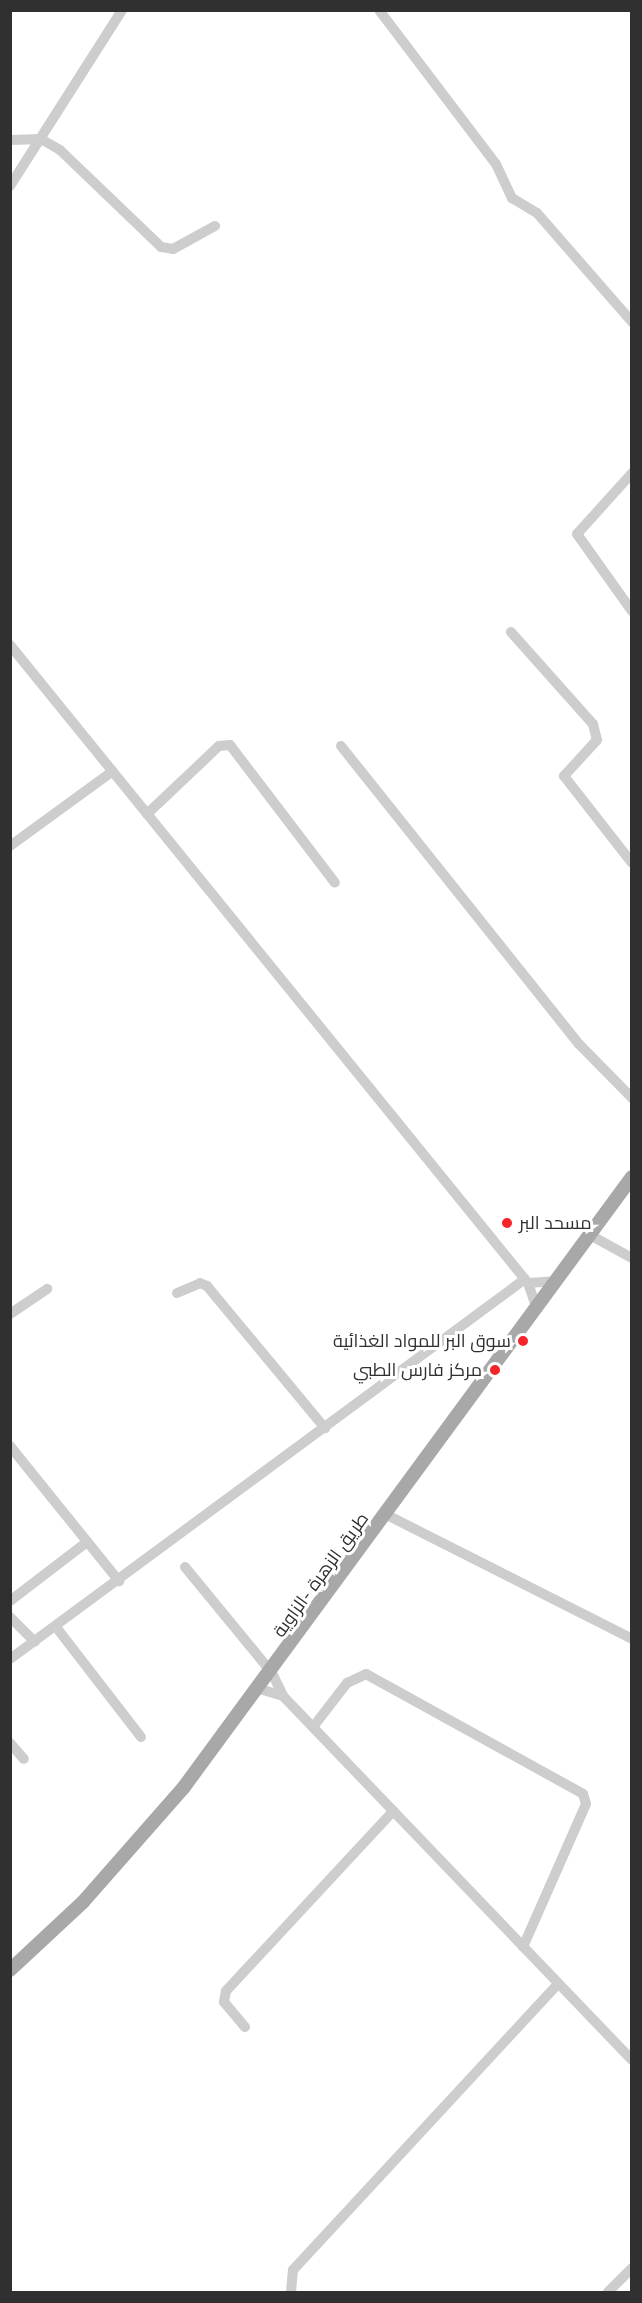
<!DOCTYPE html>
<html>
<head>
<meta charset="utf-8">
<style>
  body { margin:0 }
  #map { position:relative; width:642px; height:2303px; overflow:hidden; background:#fff; font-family:"Nunito Sans",Cairo,sans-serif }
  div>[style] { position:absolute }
  .minor>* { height:10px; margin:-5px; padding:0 5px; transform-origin:5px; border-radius:5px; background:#cdcdcd }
  .major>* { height:14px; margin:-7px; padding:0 7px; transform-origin:7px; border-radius:7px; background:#a8a8a8 }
  .dots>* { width:16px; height:16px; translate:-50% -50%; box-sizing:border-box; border:3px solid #fff; border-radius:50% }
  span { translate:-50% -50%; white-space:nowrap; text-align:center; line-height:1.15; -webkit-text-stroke:6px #fff; paint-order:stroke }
  .poi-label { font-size:18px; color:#303030 }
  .left { translate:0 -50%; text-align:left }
  .right { translate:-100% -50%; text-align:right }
  .street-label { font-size:18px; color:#303030 }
  .frame { position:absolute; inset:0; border:12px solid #303030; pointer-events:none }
</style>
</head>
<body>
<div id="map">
  <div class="minor">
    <div style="left:379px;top:10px;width:193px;rotate:52.8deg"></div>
    <div style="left:496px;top:164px;width:38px;rotate:65deg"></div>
    <div style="left:512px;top:198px;width:29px;rotate:31deg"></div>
    <div style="left:537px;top:213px;width:145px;rotate:48.9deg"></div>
    <div style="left:10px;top:140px;width:31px;rotate:-2deg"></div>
    <div style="left:41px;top:139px;width:22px;rotate:30deg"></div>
    <div style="left:60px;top:150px;width:140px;rotate:43.8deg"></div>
    <div style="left:161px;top:247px;width:12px;rotate:9deg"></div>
    <div style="left:173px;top:249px;width:48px;rotate:-28.7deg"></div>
    <div style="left:10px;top:186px;width:209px;rotate:-57.5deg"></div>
    <div style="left:632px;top:473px;width:82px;rotate:132deg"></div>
    <div style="left:577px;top:534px;width:95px;rotate:54.5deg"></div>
    <div style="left:511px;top:632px;width:123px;rotate:48.3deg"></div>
    <div style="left:593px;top:724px;width:16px;rotate:76deg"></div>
    <div style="left:597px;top:740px;width:49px;rotate:132.5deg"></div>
    <div style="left:564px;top:776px;width:110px;rotate:52deg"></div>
    <div style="left:10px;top:645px;width:822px;rotate:50.93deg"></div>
    <div style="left:528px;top:1283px;width:24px;rotate:71deg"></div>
    <div style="left:341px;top:746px;width:381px;rotate:51.4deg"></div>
    <div style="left:579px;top:1044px;width:76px;rotate:45.5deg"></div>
    <div style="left:147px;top:814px;width:99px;rotate:-43.4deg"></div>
    <div style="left:219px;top:746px;width:11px;rotate:-5deg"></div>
    <div style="left:230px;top:745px;width:173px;rotate:52.7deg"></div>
    <div style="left:10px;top:846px;width:127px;rotate:-36.1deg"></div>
    <div style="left:590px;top:1235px;width:48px;rotate:28.7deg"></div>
    <div style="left:528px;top:1283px;width:27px;rotate:-4deg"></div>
    <div style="left:177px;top:1293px;width:25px;rotate:-23deg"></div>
    <div style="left:200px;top:1283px;width:8px;rotate:23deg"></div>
    <div style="left:207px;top:1286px;width:185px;rotate:50.3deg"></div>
    <div style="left:10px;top:1314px;width:45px;rotate:-34deg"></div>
    <div style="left:10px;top:1446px;width:174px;rotate:51.1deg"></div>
    <div style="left:387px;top:1515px;width:275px;rotate:26.8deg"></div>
    <div style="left:185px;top:1567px;width:137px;rotate:50.6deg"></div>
    <div style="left:272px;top:1673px;width:25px;rotate:64deg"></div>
    <div style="left:283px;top:1696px;width:504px;rotate:46.21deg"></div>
    <div style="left:10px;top:1601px;width:97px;rotate:-37.5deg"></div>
    <div style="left:10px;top:1617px;width:35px;rotate:45deg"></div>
    <div style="left:56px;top:1627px;width:139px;rotate:52.3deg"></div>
    <div style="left:10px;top:1659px;width:640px;rotate:-36.42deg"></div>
    <div style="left:260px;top:1689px;width:24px;rotate:17deg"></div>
    <div style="left:313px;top:1727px;width:56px;rotate:-52.3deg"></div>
    <div style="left:347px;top:1683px;width:21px;rotate:-25deg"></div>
    <div style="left:366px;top:1674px;width:248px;rotate:28.9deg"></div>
    <div style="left:583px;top:1794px;width:10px;rotate:73deg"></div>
    <div style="left:586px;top:1804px;width:156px;rotate:113.8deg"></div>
    <div style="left:10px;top:1743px;width:21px;rotate:49deg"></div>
    <div style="left:245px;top:2027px;width:33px;rotate:-130deg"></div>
    <div style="left:224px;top:2002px;width:11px;rotate:-80deg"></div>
    <div style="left:226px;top:1991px;width:246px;rotate:-47.1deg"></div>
    <div style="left:291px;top:2292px;width:22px;rotate:-85deg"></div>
    <div style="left:293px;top:2270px;width:390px;rotate:-47.2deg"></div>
    <div style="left:608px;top:2292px;width:34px;rotate:-45deg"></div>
  </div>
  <div class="major">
    <div style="left:10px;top:1970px;width:100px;rotate:-43deg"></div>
    <div style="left:83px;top:1902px;width:153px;rotate:-48.7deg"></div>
    <div style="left:184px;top:1787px;width:757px;rotate:-53.71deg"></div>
  </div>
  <div class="dots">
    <div style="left:507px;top:1223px;background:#f42429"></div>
    <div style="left:523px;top:1341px;background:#f42429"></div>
    <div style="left:495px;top:1370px;background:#f42429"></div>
  </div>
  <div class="poi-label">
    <span class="left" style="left:519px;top:1223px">مسحد البر</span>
    <span class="right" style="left:511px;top:1341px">سوق البر للمواد الغذائية</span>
    <span class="right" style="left:482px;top:1370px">مركز فارس الطبي</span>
  </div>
  <div class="street-label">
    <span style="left:321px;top:1575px;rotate:-54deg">طريق الزهرة -الزاوية</span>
  </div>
  <div class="frame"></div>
</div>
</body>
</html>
